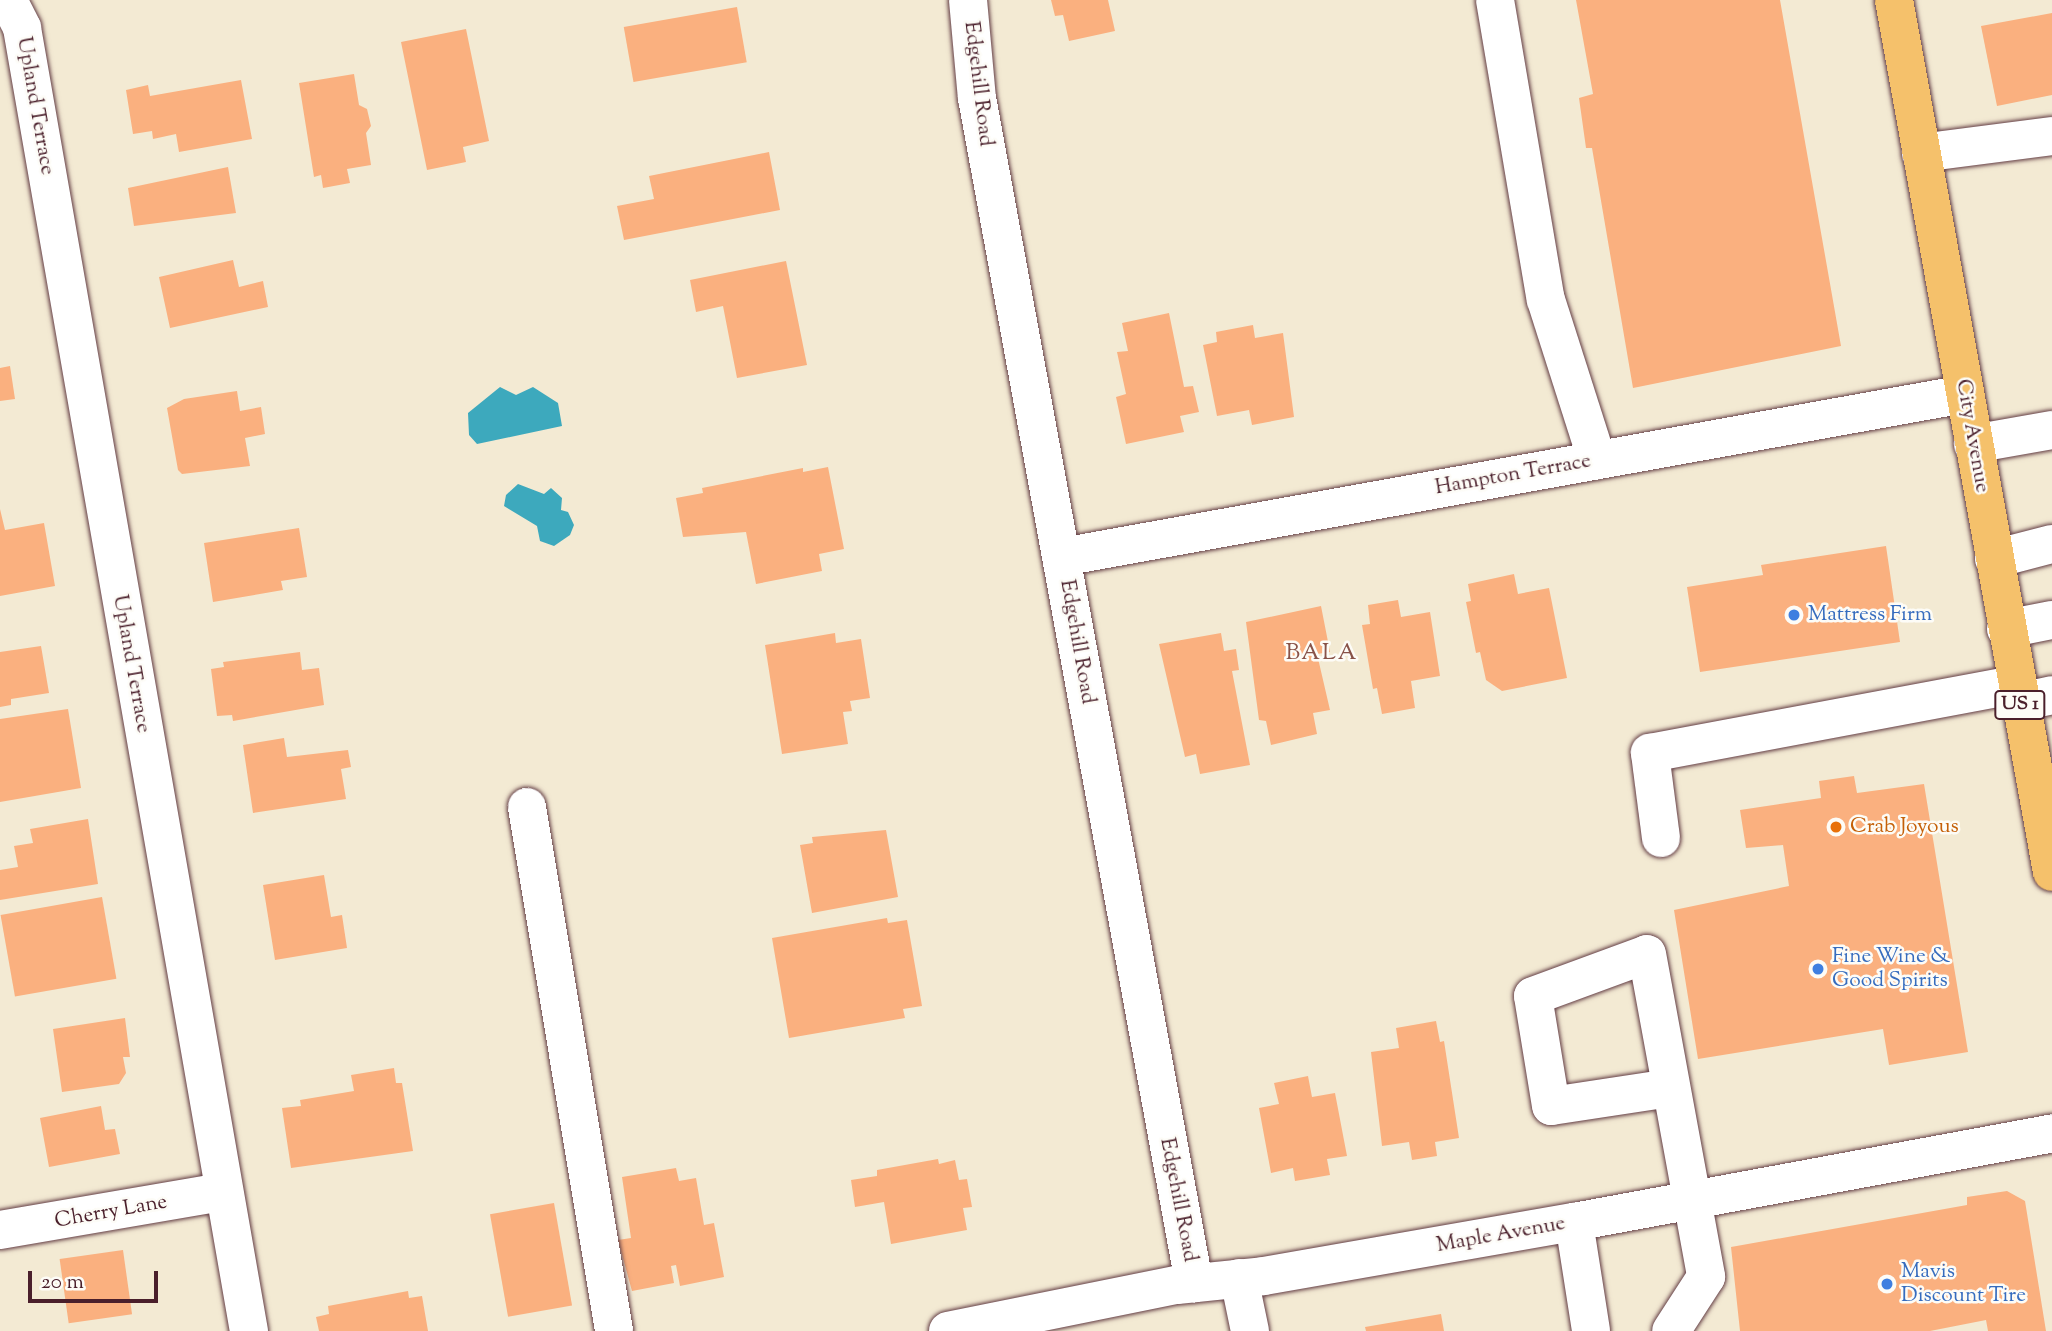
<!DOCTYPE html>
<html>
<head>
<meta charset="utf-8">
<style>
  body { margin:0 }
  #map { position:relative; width:2052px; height:1331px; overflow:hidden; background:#f3ead3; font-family:"Sorts Mill Goudy",serif }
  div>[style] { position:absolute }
  .water>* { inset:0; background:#3da9bd }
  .building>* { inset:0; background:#fab07f; transform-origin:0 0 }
  .roads { filter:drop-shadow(0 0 2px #633d44) drop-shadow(0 0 2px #633d44) }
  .minor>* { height:38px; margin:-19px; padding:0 19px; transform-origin:19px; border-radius:19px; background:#fff }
  .highway>* { height:38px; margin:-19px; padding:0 19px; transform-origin:19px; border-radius:19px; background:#f5c16b }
  .dots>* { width:19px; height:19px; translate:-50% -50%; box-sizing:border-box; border:4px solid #fdfcf7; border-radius:50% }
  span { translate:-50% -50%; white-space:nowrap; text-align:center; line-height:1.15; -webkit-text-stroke:5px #fdfcf7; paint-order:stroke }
  .shield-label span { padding:2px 5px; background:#fdfcf7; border:2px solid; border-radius:5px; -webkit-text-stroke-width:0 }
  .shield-label { font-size:19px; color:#4a1f2b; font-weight:700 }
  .street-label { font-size:21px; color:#4a1f2b }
  .shop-label { font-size:21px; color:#366cbe }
  .left { translate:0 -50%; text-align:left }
  .food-label { font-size:21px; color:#c56008 }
  .neighbourhood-label { font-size:23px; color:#885248; letter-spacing:2px }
  .scale { position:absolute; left:28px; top:1271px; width:130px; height:32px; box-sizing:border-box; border:4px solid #4a1f2b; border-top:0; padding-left:9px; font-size:21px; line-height:24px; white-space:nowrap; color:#4a1f2b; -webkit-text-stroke:5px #fdfcf7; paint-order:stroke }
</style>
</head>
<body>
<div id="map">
  <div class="water">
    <div style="clip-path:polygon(500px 387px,516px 395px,533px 387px,558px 403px,562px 426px,477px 444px,469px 435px,468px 413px)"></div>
    <div style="clip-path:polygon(518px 484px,544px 494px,551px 488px,562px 498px,561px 510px,568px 512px,574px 525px,570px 535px,554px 546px,540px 541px,537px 526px,504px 506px,506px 495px)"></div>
  </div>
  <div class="building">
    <div style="clip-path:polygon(1051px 0,1108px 0,1115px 31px,1069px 41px,1063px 15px,1055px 16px)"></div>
    <div style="clip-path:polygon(1576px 0,1780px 0,1841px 346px,1633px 388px,1592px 148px,1586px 148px,1579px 98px,1593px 94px)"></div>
    <div style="left:737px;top:7px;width:56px;height:115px;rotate:80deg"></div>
    <div style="clip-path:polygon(2052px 13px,2052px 95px,1997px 106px,1981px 26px)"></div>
    <div style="clip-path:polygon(466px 29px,489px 141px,463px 147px,466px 162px,427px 170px,401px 42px)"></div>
    <div style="clip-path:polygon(354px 74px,359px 105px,367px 109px,371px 126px,366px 133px,371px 165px,347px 169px,350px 183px,323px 188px,321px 175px,314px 177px,299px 83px)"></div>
    <div style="clip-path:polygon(241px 80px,252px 139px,179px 152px,176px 134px,153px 139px,152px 131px,133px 134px,126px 90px,148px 85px,150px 96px)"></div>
    <div style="clip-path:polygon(769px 152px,780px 210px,624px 240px,617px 206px,654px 199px,649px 176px)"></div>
    <div style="clip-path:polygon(228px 167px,236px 213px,134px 226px,128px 188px)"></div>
    <div style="clip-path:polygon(233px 260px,239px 287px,263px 281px,268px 307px,170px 328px,159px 277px)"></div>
    <div style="clip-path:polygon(786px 261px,807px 365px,737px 378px,723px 306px,696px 312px,690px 280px)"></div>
    <div style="clip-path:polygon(1169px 313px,1184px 387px,1193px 386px,1199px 412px,1180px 416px,1184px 432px,1126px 444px,1116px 397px,1126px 394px,1117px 352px,1128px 351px,1122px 323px)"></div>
    <div style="clip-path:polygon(1253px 325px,1255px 338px,1283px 333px,1294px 417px,1252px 425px,1249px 410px,1217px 416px,1203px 345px,1217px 342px,1216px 332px)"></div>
    <div style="clip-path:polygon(10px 366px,15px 399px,0 401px,0 368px)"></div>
    <div style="clip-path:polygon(237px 391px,240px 411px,261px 407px,265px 434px,245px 438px,250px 466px,182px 474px,178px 470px,167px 408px,184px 399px)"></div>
    <div style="clip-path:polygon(828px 467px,844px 549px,819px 554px,822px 571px,756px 584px,746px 532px,683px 537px,676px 498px,703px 493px,702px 488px,803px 468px,803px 472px)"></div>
    <div style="clip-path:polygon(0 509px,5px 530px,44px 523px,55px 586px,0 596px)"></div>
    <div style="clip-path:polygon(299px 528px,307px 577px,281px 581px,283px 590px,213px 602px,204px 543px)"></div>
    <div style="clip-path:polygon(1886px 546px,1900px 642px,1700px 672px,1687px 587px,1763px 575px,1761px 565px)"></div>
    <div style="clip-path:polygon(1514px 574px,1518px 594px,1549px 588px,1567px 678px,1502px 691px,1486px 680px,1480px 652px,1476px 653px,1466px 602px,1471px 601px,1468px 584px)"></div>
    <div style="clip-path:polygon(1398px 600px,1401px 617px,1430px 612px,1440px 676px,1411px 681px,1415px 708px,1382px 714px,1377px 688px,1373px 689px,1362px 625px,1370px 624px,1368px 605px)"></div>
    <div style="clip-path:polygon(1321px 606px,1330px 652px,1317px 654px,1330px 710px,1313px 713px,1317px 734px,1271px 745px,1266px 721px,1259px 720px,1246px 622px)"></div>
    <div style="clip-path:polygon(835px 633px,836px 643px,861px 639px,870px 698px,850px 701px,852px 711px,843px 712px,848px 744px,782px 754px,765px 645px)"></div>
    <div style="clip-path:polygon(1221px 633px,1224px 651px,1236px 649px,1239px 670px,1232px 671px,1250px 765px,1200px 774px,1196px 754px,1185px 757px,1159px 644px)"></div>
    <div style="clip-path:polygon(41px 646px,49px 693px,11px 699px,11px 705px,0 707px,0 652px)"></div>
    <div style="clip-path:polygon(300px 652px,302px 670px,319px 668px,324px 705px,233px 721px,232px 715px,217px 716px,211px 669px,224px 667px,223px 662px)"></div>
    <div style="clip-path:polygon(68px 709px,81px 788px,0 802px,0 719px)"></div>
    <div style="clip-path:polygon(284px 738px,287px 757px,348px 750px,351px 767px,341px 769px,346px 799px,253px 813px,243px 745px)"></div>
    <div style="clip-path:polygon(1854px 776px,1857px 793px,1924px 784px,1968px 1052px,1889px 1065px,1883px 1029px,1698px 1059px,1674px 910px,1789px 886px,1783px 845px,1746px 848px,1740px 810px,1821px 798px,1819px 781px)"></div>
    <div style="clip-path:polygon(88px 819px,98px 884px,0 900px,0 870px,18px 867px,14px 846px,33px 843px,30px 829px)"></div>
    <div style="clip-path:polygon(886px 830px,898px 897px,812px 913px,800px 845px,813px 843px,812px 837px)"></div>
    <div style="clip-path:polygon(324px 875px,331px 917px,342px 915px,347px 948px,275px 960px,263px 885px)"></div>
    <div style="left:102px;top:897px;width:83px;height:103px;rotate:80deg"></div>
    <div style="clip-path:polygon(887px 918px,888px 923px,907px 920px,922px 1006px,903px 1009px,905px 1018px,789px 1038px,772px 938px)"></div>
    <div style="clip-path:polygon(125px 1018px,130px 1057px,123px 1057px,126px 1073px,119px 1084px,62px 1092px,53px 1029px)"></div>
    <div style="clip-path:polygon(1436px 1021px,1440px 1042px,1444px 1041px,1459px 1138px,1435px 1142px,1437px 1156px,1412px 1160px,1409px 1142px,1382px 1146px,1371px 1052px,1399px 1048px,1396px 1028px)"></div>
    <div style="clip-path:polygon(394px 1068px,396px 1083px,402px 1083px,413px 1151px,291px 1168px,282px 1108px,301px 1106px,300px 1100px,354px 1091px,351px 1075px)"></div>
    <div style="clip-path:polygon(1308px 1076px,1312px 1097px,1335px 1093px,1347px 1156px,1327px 1159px,1330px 1175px,1295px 1181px,1293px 1168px,1271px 1173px,1259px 1108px,1279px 1104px,1274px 1083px)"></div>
    <div style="clip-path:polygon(101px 1106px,105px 1130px,115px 1129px,120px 1154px,49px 1167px,40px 1118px)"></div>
    <div style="clip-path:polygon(938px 1159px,939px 1164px,955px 1160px,959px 1180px,967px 1179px,972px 1207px,963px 1208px,967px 1230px,891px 1244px,884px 1202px,855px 1207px,851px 1180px,877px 1176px,877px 1170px)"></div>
    <div style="clip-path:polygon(676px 1168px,679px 1181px,696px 1178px,704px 1225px,714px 1223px,724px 1277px,680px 1286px,676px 1265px,671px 1266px,674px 1283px,632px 1291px,618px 1240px,631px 1238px,622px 1177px)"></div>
    <div style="clip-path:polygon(2007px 1191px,2025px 1201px,2046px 1331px,1988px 1331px,1986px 1320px,1930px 1331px,1740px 1331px,1731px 1247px,1967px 1205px,1967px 1197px)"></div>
    <div style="left:554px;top:1203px;width:104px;height:65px;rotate:80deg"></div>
    <div style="left:123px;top:1250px;width:65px;height:64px;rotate:82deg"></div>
    <div style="clip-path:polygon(408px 1291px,409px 1298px,422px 1296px,428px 1331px,319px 1331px,316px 1317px,329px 1314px,328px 1306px)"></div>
    <div style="clip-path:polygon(1441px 1314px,1444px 1331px,1366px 1331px,1365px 1327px)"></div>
  </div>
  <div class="roads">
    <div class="minor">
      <div style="left:8px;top:0;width:31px;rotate:63deg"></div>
      <div style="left:22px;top:28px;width:1323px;rotate:80.12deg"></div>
      <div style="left:968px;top:0;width:98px;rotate:84.8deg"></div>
      <div style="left:977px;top:98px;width:1205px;rotate:79.62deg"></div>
      <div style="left:1495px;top:0;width:304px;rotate:80.4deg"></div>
      <div style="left:1546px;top:300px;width:168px;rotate:72.3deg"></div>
      <div style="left:1921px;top:153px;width:132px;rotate:-7.4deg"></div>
      <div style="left:1973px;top:444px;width:80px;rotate:-10deg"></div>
      <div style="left:1062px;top:557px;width:917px;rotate:-10.24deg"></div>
      <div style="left:1994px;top:559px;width:60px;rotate:-14.5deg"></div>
      <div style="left:2006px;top:629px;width:47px;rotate:-11.1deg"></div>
      <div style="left:2020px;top:702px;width:33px;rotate:-12deg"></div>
      <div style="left:527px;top:807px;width:531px;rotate:80.57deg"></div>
      <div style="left:1661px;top:838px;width:86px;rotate:-97.4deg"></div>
      <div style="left:1650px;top:753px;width:373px;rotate:-10.6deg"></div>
      <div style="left:1670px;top:1088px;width:120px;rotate:171.4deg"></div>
      <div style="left:1551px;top:1106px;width:111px;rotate:-99.3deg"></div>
      <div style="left:1533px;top:996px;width:121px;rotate:-20.2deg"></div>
      <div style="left:1647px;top:954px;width:328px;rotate:79.6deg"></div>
      <div style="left:1706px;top:1277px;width:64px;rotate:122.9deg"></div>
      <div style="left:1574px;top:1222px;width:110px;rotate:81.1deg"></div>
      <div style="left:0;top:1230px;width:225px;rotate:-9.7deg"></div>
      <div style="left:1239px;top:1278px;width:54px;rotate:78.3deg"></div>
      <div style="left:948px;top:1331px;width:234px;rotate:-11.4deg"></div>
      <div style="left:1177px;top:1285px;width:87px;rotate:-5.9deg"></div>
      <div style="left:1264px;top:1276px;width:315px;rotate:-9.9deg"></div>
      <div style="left:1574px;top:1222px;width:486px;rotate:-10.5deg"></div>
    </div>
    <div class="highway">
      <div style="left:1894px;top:0;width:886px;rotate:79.73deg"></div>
    </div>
  </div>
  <div class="dots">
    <div style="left:1794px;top:615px;background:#3f7fe0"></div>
    <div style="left:1836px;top:827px;background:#e8710a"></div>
    <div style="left:1818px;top:969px;background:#3f7fe0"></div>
    <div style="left:1887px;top:1284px;background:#3f7fe0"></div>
  </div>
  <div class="shield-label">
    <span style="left:2020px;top:705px">US 1</span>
  </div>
  <div class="street-label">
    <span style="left:978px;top:84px;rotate:83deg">Edgehill Road</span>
    <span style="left:35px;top:106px;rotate:80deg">Upland Terrace</span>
    <span style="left:1972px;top:436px;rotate:80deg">City Avenue</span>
    <span style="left:1513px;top:475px;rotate:-10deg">Hampton Terrace</span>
    <span style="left:1077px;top:642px;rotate:80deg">Edgehill Road</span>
    <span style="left:131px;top:664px;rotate:80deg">Upland Terrace</span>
    <span style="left:1178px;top:1200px;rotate:79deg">Edgehill Road</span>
    <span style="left:111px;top:1212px;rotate:-10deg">Cherry Lane</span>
    <span style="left:1501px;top:1235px;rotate:-10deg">Maple Avenue</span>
  </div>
  <div class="shop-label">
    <span class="left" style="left:1808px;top:615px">Mattress Firm</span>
    <span class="left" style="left:1832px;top:969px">Fine Wine &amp;<br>Good Spirits</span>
    <span class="left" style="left:1901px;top:1284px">Mavis<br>Discount Tire</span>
  </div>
  <div class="food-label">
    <span class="left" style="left:1850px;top:827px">Crab Joyous</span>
  </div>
  <div class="neighbourhood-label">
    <span style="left:1322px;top:654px">BALA</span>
  </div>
  <div class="scale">20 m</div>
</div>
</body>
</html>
